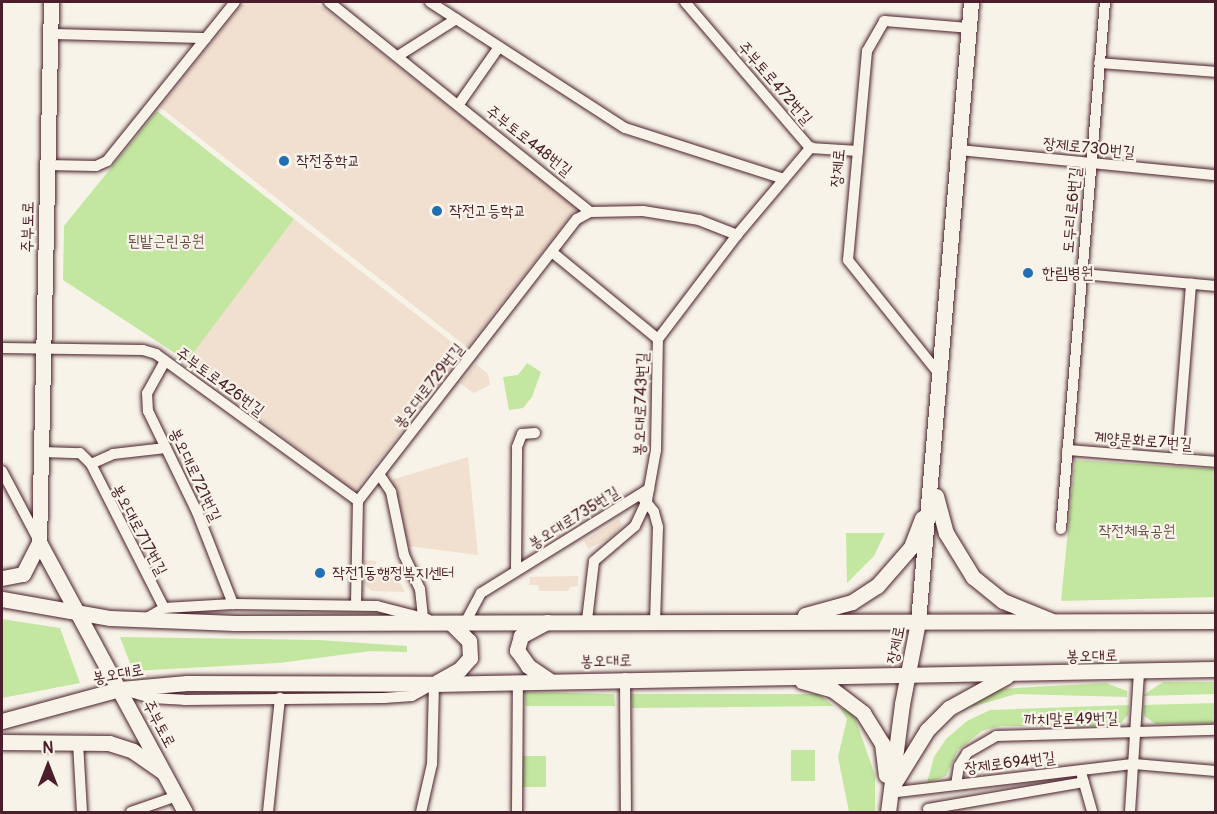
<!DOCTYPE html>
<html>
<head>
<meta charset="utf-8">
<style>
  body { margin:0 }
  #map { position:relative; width:1217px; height:814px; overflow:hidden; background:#f7f3e8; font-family:Pangolin,"Poor Story",sans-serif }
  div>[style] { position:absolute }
  .built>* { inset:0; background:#f1dfcf; transform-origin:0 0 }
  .green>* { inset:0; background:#c3e7a0; transform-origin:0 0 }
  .roads { filter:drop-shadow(0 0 2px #4a1f2b) drop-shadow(0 0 2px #4a1f2b) }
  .street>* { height:10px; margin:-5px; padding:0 5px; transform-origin:5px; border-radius:5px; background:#f7f3e8 }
  .secondary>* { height:15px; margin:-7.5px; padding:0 7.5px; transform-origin:7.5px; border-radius:7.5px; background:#f7f3e8 }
  .dots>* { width:16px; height:16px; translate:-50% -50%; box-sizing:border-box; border:3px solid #f7f3e8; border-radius:50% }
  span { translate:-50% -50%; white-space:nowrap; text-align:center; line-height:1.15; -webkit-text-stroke:4.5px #f7f3e8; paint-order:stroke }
  .street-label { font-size:16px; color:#4a1f2b }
  .poi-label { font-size:16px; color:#4a1f2b }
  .left { translate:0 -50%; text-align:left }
  .park-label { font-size:16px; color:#685148 }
  .frame { position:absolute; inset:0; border:3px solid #4a1f2b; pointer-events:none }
  .north { position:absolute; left:18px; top:736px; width:60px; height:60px; -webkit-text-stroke:4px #f7f3e8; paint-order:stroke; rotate:0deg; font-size:16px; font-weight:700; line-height:24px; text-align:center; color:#4a1f2b }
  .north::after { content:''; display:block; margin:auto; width:21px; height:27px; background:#4a1f2b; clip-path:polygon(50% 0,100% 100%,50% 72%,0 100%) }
</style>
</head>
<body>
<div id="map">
  <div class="built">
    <div style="clip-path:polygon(244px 2px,315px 2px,578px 207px,467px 347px,160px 107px)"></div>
    <div style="left:294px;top:219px;width:215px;height:178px;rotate:38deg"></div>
    <div style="clip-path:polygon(476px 364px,488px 374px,490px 385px,473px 393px,460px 383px)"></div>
    <div style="clip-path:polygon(468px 457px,478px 555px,408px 546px,391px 480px)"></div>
    <div style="clip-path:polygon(619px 519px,622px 524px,615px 535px,588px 549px,584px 541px)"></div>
    <div style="clip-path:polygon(364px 560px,376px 561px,376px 567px,392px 567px,405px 592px,372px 591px,364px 584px)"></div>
    <div style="clip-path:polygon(578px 576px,578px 586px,570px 587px,568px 591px,539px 591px,538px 585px,529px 585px,530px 577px)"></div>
  </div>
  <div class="green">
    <div style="clip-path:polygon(157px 111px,294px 219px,187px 361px,63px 280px,64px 226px)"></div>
    <div style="clip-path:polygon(527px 363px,541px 372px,532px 397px,523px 408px,509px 410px,503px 377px,518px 375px)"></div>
    <div style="clip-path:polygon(1075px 460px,1215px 469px,1215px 597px,1061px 601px)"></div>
    <div style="clip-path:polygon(846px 533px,885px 533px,874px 556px,847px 583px)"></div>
    <div style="clip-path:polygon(2px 619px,60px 628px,80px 683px,2px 698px)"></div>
    <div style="clip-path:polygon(120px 637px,319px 640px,407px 646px,407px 652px,371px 651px,279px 663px,133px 671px)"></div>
    <div style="clip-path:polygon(1163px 682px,1215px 682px,1215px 694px,1142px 696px)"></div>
    <div style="clip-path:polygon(1106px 683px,1127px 691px,1127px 697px,1016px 694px,958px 711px,999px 689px)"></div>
    <div style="clip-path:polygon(525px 692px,614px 694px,615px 706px,526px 706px)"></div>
    <div style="clip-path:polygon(631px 694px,818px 694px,834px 706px,632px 708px)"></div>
    <div style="clip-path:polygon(1215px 703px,1215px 723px,1156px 724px,1144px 716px,1144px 705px)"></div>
    <div style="clip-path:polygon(1129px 705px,1128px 715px,1118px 726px,1000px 726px,982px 731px,958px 750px,946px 776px,927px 783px,934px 757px,946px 739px,967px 721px,990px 710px)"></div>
    <div style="clip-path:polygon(838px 706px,854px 715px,875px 775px,875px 812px,849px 812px,838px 757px,847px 719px)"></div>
    <div style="left:791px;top:750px;width:24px;height:31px"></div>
    <div style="left:522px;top:756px;width:24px;height:31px"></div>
  </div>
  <div class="roads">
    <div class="street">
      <div style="left:329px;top:2px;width:335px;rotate:38.8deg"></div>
      <div style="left:590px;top:212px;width:53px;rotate:-1.1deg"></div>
      <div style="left:643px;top:211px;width:57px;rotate:9.1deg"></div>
      <div style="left:699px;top:220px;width:41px;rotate:21.5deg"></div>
      <div style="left:430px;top:2px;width:232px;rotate:32.9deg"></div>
      <div style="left:625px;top:128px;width:167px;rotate:17.8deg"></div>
      <div style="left:685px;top:2px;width:192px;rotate:49.4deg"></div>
      <div style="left:810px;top:148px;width:48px;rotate:3.6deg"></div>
      <div style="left:50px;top:34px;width:156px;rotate:1.5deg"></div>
      <div style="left:398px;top:56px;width:69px;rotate:-32.5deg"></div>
      <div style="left:1099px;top:63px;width:117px;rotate:4.4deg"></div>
      <div style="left:459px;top:104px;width:70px;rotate:-54.9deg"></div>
      <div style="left:959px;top:150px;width:258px;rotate:5.6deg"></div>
      <div style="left:47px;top:165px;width:49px;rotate:1.2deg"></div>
      <div style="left:96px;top:166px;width:12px;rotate:-24deg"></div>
      <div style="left:107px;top:161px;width:204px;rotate:-51.2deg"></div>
      <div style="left:552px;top:252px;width:137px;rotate:39.4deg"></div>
      <div style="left:1082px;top:274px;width:135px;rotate:5.1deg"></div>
      <div style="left:2px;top:348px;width:141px;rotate:0.8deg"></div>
      <div style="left:143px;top:350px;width:14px;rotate:17deg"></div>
      <div style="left:156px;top:354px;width:250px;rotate:36deg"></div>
      <div style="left:165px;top:361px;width:37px;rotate:119deg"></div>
      <div style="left:147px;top:393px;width:18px;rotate:87deg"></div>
      <div style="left:148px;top:411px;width:112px;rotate:64.1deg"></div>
      <div style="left:197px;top:512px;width:99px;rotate:68.6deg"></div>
      <div style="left:940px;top:375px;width:147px;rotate:-128.7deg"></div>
      <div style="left:848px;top:260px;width:210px;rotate:-84.8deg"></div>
      <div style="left:867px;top:51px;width:34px;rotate:-60deg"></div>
      <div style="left:884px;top:21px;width:85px;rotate:4.7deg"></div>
      <div style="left:1067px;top:450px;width:149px;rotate:4.6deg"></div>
      <div style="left:42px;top:452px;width:38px;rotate:2deg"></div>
      <div style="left:80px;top:453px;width:16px;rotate:45deg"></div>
      <div style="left:91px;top:464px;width:24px;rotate:-24deg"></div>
      <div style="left:113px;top:454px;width:53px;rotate:-6.5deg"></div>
      <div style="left:1177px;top:459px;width:176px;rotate:-85.4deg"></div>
      <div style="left:91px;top:464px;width:161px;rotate:63.1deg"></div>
      <div style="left:2px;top:471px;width:77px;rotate:62.1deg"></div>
      <div style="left:379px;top:474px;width:22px;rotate:56deg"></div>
      <div style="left:391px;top:492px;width:64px;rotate:78.3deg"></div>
      <div style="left:404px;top:555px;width:38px;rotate:65deg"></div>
      <div style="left:420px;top:589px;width:28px;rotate:84deg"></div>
      <div style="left:642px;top:497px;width:19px;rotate:51deg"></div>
      <div style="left:654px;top:512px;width:16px;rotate:75deg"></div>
      <div style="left:658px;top:527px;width:94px;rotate:91.8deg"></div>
      <div style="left:1061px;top:529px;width:529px;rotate:-85.23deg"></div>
      <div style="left:516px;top:571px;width:124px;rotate:-89.5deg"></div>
      <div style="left:517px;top:447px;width:14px;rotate:-69deg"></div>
      <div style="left:522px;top:434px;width:13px;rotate:-4deg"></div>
      <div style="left:356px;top:604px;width:103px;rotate:-88.9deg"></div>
      <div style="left:358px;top:501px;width:357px;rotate:-52.2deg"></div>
      <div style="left:577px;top:219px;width:15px;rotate:-28deg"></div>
      <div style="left:145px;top:619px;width:22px;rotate:-30deg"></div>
      <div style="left:164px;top:608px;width:69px;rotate:-3.3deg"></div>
      <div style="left:233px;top:604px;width:144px;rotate:0.8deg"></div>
      <div style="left:377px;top:606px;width:52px;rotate:14.6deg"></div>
      <div style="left:587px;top:620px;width:59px;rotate:-83.2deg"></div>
      <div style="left:594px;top:561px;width:54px;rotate:-40.5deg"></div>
      <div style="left:635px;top:526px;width:29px;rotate:-65deg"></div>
      <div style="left:647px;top:500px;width:51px;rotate:-79.8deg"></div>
      <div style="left:656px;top:450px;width:111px;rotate:-89deg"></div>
      <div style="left:658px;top:339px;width:131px;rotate:-52.8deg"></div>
      <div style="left:737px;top:235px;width:115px;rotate:-49.9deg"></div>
      <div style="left:465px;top:623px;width:34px;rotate:-62deg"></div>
      <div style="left:481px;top:593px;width:198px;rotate:-31.8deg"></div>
      <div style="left:625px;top:678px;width:134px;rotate:89.6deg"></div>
      <div style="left:127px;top:691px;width:25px;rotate:16deg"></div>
      <div style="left:151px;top:698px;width:33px;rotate:3deg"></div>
      <div style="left:184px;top:700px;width:200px;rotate:-0.6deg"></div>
      <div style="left:384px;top:698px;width:28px;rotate:-4deg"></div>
      <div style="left:412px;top:696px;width:25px;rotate:-29deg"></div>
      <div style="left:434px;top:684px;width:80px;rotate:91.4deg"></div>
      <div style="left:432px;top:764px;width:49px;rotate:102.9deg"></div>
      <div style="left:78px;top:743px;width:69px;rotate:86.7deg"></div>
      <div style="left:1082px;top:776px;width:37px;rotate:74deg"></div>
      <div style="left:956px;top:785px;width:19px;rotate:-81deg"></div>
      <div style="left:959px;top:766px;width:15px;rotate:-58deg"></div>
      <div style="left:967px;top:753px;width:34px;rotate:-30deg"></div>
      <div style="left:996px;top:736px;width:220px;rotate:-1.6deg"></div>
      <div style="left:889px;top:793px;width:247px;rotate:-6.8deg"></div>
      <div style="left:1134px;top:764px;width:82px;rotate:4.9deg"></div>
      <div style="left:928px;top:809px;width:158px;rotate:-9.8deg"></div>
      <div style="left:131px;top:812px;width:49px;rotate:-19.2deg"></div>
      <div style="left:268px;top:812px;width:115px;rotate:-84deg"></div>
      <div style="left:517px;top:812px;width:131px;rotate:-89.6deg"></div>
      <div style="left:1130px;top:812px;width:139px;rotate:-86.3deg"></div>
    </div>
    <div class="secondary">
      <div style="left:51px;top:2px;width:540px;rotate:91.27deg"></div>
      <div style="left:39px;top:542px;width:307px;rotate:61.6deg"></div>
      <div style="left:936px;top:496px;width:38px;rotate:75deg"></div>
      <div style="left:946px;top:533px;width:52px;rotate:58.5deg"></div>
      <div style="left:973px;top:577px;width:38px;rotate:39deg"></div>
      <div style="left:1003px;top:601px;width:51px;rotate:22deg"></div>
      <div style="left:2px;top:578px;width:21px;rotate:-11deg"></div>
      <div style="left:23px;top:574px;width:36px;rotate:-63deg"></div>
      <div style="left:2px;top:599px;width:110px;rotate:10deg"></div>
      <div style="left:110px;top:618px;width:125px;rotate:2.3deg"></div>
      <div style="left:235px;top:623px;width:981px;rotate:-0.12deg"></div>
      <div style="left:805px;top:615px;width:49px;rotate:-15.5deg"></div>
      <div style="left:852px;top:602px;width:30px;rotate:-33deg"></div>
      <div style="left:877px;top:586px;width:52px;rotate:-48.9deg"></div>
      <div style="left:911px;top:547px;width:31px;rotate:-69deg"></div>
      <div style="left:547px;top:622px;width:30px;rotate:152deg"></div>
      <div style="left:521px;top:636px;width:15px;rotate:106deg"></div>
      <div style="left:517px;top:650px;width:19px;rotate:55deg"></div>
      <div style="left:528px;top:666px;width:25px;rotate:34deg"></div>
      <div style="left:802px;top:681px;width:32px;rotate:16deg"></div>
      <div style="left:833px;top:690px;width:38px;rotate:37deg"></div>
      <div style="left:863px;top:713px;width:36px;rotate:58deg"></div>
      <div style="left:882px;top:743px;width:32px;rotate:83deg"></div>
      <div style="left:437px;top:682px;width:26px;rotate:-29deg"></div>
      <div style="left:460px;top:669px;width:15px;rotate:-48deg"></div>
      <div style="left:470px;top:658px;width:17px;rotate:-93deg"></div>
      <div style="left:469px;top:641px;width:25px;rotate:-135deg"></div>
      <div style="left:2px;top:721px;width:122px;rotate:-15.2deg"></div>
      <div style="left:120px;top:689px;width:67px;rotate:-5.1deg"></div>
      <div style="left:187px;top:683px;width:247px;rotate:0.2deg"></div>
      <div style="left:434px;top:684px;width:782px;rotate:-1.1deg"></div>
      <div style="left:2px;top:742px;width:107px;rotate:0.5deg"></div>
      <div style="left:109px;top:743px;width:25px;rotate:18deg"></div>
      <div style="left:133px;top:751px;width:35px;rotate:35deg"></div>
      <div style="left:893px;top:785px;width:65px;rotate:-58.3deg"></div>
      <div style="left:927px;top:730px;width:31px;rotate:-45deg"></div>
      <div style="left:949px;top:708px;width:66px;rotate:-28.9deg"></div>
      <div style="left:888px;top:812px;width:109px;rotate:-82.6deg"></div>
      <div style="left:902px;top:704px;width:84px;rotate:-79deg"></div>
      <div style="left:918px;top:622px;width:622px;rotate:-85.11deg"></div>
    </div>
  </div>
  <div class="dots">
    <div style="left:284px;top:161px;background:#1f6fb2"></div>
    <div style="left:437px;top:211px;background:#1f6fb2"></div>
    <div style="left:1028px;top:273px;background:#1f6fb2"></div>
    <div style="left:320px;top:573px;background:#1f6fb2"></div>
  </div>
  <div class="street-label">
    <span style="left:775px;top:83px;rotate:49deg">주부토로472번길</span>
    <span style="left:529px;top:141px;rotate:38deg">주부토로448번길</span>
    <span style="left:1089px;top:148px;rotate:6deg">장제로730번길</span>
    <span style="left:838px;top:168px;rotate:-85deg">장제로</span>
    <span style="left:1072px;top:210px;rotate:-85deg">도두리로6번길</span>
    <span style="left:28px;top:227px;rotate:-89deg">주부토로</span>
    <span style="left:220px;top:382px;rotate:36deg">주부토로426번길</span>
    <span style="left:429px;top:386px;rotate:-52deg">봉오대로729번길</span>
    <span style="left:641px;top:404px;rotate:-88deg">봉오대로743번길</span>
    <span style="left:1143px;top:441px;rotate:4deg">계양문화로7번길</span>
    <span style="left:195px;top:475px;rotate:65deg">봉오대로721번길</span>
    <span style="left:574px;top:518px;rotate:-32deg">봉오대로735번길</span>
    <span style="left:139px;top:530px;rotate:62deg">봉오대로717번길</span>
    <span style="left:896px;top:645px;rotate:-79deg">장제로</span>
    <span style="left:1092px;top:656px;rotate:-1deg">봉오대로</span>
    <span style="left:606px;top:661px;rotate:-1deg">봉오대로</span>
    <span style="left:118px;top:674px;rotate:-10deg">봉오대로</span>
    <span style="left:1071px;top:719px;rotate:-1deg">까치말로49번길</span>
    <span style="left:159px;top:724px;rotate:62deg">주부토로</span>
    <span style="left:1010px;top:763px;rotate:-7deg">장제로694번길</span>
  </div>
  <div class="poi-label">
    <span class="left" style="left:296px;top:161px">작전중학교</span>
    <span class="left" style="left:449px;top:211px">작전고등학교</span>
    <span class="left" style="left:1042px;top:273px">한림병원</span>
    <span class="left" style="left:332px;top:573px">작전1동행정복지센터</span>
  </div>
  <div class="park-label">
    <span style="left:166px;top:241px">된밭근린공원</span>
    <span style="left:1137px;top:531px">작전체육공원</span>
  </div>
  <div class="frame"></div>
  <div class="north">N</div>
</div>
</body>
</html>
